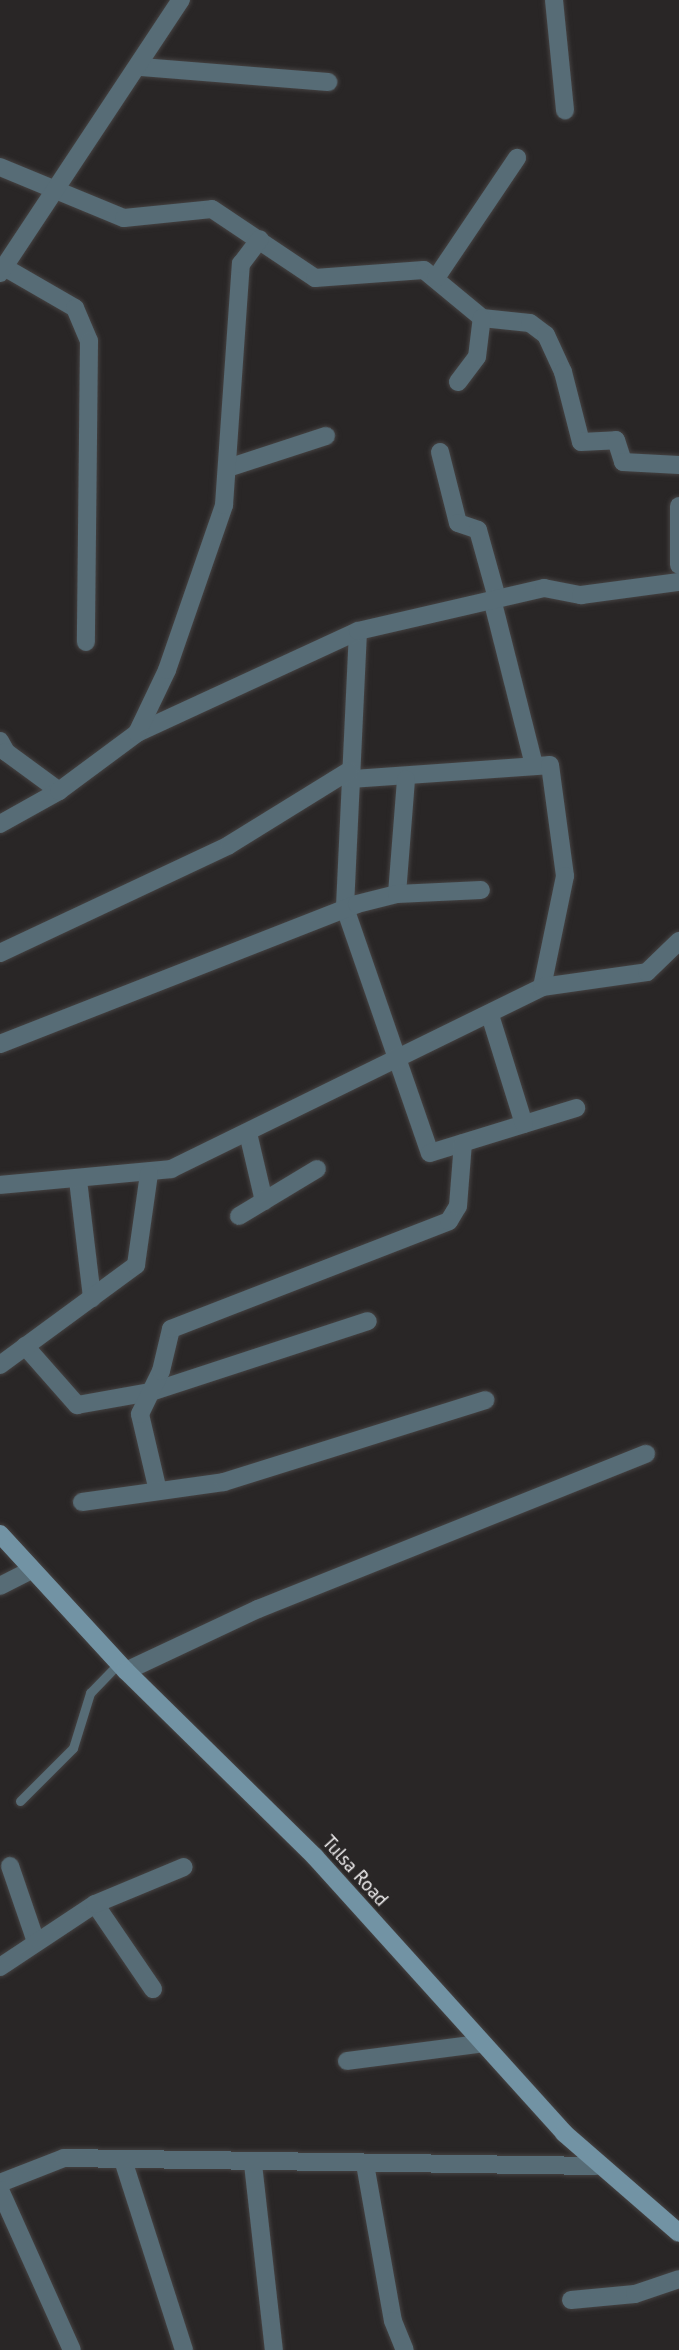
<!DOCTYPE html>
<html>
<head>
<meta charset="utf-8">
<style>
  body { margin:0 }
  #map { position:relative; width:679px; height:2350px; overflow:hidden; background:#292626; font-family:"PT Sans",sans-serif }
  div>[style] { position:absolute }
  .roads { filter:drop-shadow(0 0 2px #454242) drop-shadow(0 0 2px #454242) }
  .service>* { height:9px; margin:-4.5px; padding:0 4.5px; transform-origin:4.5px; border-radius:4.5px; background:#576c76 }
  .minor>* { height:18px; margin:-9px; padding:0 9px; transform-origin:9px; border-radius:9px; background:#576c76 }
  .secondary>* { height:18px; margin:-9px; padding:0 9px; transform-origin:9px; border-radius:9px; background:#7293a4 }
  span { translate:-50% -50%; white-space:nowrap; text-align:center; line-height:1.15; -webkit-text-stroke:7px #292626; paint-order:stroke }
  .street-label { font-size:19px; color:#efedee }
</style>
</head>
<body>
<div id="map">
  <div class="roads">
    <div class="service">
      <div style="left:20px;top:1801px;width:75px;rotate:-45deg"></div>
      <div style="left:73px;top:1748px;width:58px;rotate:-72.8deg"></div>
      <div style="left:90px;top:1693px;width:42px;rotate:-46deg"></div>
    </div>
    <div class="minor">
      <div style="left:554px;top:0;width:111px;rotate:84.3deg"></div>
      <div style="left:141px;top:67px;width:188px;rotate:4.6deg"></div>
      <div style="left:0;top:167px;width:134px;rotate:22.4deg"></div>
      <div style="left:124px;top:218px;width:88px;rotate:-5.8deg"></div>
      <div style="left:212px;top:209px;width:124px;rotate:33.8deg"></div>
      <div style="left:315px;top:278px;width:109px;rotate:-4.2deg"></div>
      <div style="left:424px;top:270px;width:75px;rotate:39.6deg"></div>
      <div style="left:482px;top:318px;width:48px;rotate:5.9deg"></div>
      <div style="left:530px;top:323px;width:20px;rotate:37deg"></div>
      <div style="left:546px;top:335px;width:41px;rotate:65.3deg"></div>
      <div style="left:563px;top:372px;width:72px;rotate:75.6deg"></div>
      <div style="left:581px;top:442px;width:35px;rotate:-3deg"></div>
      <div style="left:616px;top:440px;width:23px;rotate:72deg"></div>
      <div style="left:623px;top:462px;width:56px;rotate:3.1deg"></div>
      <div style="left:4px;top:267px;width:82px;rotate:30deg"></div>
      <div style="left:75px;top:308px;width:36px;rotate:67deg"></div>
      <div style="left:89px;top:341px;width:301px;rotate:90.6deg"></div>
      <div style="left:0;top:273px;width:328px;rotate:-56.5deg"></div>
      <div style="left:436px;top:278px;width:145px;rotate:-56deg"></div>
      <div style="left:458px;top:382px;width:31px;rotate:-53deg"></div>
      <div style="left:477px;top:357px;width:39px;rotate:-83deg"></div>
      <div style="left:440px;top:452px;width:73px;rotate:75.8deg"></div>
      <div style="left:458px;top:523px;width:21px;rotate:19deg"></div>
      <div style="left:478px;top:530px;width:71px;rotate:74.4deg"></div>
      <div style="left:231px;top:467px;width:100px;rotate:-18.1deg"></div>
      <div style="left:679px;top:506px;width:59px;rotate:90deg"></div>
      <div style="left:492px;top:599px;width:171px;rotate:75.8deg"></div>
      <div style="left:358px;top:631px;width:277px;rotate:92.7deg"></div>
      <div style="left:345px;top:908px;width:259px;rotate:70.9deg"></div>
      <div style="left:430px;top:1153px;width:153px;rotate:-17.1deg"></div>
      <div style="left:137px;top:733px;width:243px;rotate:-24.8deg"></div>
      <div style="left:358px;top:631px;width:191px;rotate:-13deg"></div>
      <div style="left:544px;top:588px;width:38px;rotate:11deg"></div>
      <div style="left:581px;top:595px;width:99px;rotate:-7.6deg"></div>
      <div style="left:0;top:741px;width:13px;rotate:61deg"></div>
      <div style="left:6px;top:752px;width:66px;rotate:36.3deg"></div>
      <div style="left:352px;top:779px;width:198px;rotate:-4deg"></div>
      <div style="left:550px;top:765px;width:112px;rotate:82.3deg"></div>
      <div style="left:565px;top:876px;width:113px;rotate:101.7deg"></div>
      <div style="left:0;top:824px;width:68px;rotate:-29.2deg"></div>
      <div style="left:59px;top:791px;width:97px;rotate:-36.6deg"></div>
      <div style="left:137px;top:733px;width:70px;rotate:-64.5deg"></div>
      <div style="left:167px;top:670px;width:175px;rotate:-70.9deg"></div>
      <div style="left:224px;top:505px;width:242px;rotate:-86deg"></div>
      <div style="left:241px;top:264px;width:31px;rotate:-53deg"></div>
      <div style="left:397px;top:894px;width:115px;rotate:-85.5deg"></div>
      <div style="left:0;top:953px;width:253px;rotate:-25.2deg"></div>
      <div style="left:229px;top:845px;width:141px;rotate:-31.7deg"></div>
      <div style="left:490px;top:1015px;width:114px;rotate:72.7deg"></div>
      <div style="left:0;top:1044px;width:383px;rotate:-21.4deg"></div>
      <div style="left:357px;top:904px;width:41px;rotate:-14deg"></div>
      <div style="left:397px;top:894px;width:84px;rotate:-2.7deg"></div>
      <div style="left:248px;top:1133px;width:70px;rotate:76.8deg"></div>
      <div style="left:78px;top:1180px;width:119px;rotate:83.2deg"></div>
      <div style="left:0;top:1185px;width:172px;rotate:-5.3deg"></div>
      <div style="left:171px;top:1169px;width:413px;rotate:-26.1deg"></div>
      <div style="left:542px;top:987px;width:106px;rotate:-8.1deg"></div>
      <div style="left:647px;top:972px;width:45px;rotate:-44.1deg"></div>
      <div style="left:239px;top:1216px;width:91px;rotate:-31.1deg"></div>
      <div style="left:25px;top:1346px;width:79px;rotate:48.6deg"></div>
      <div style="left:77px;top:1405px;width:75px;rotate:-10deg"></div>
      <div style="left:151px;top:1392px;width:228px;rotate:-18.1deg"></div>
      <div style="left:0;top:1365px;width:169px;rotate:-36.3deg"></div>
      <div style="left:136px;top:1265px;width:92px;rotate:-81.9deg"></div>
      <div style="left:158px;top:1491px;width:79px;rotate:-103.2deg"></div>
      <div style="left:140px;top:1414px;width:48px;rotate:-64deg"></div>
      <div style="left:161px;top:1371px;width:43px;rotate:-76.6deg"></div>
      <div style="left:171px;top:1329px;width:298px;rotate:-21.2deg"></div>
      <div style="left:449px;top:1221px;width:17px;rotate:-59deg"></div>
      <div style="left:458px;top:1206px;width:63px;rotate:-85.5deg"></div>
      <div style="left:82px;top:1502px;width:143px;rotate:-8deg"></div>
      <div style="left:224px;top:1482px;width:274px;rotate:-17.4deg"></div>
      <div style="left:0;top:1586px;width:35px;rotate:-27deg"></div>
      <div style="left:126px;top:1671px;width:146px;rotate:-25.2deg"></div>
      <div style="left:258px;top:1609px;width:418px;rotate:-21.8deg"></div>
      <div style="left:10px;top:1866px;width:80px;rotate:71.1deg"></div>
      <div style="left:95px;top:1904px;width:103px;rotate:55.7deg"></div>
      <div style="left:0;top:1967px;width:114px;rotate:-33.6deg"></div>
      <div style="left:95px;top:1904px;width:96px;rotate:-22.6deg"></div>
      <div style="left:347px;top:2061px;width:132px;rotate:-7.4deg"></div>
      <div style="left:123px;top:2160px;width:200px;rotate:72.2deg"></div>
      <div style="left:253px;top:2164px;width:187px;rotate:83.6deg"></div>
      <div style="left:365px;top:2164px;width:159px;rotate:79.9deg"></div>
      <div style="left:393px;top:2321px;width:31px;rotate:68deg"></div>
      <div style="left:0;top:2183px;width:69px;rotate:-21.3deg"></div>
      <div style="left:64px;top:2158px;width:532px;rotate:0.86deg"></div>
      <div style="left:0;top:2190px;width:175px;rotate:65.8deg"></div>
      <div style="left:571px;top:2300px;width:64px;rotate:-5.4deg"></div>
      <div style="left:635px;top:2294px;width:46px;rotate:-18.8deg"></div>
    </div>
    <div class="secondary">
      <div style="left:0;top:1534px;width:186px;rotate:47.4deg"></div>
      <div style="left:126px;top:1671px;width:265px;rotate:44.5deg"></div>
      <div style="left:315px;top:1857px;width:372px;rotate:47.9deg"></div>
      <div style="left:564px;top:2133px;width:152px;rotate:41deg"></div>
    </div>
  </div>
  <div class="street-label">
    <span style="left:355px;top:1871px;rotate:48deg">Tulsa Road</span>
  </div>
</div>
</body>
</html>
